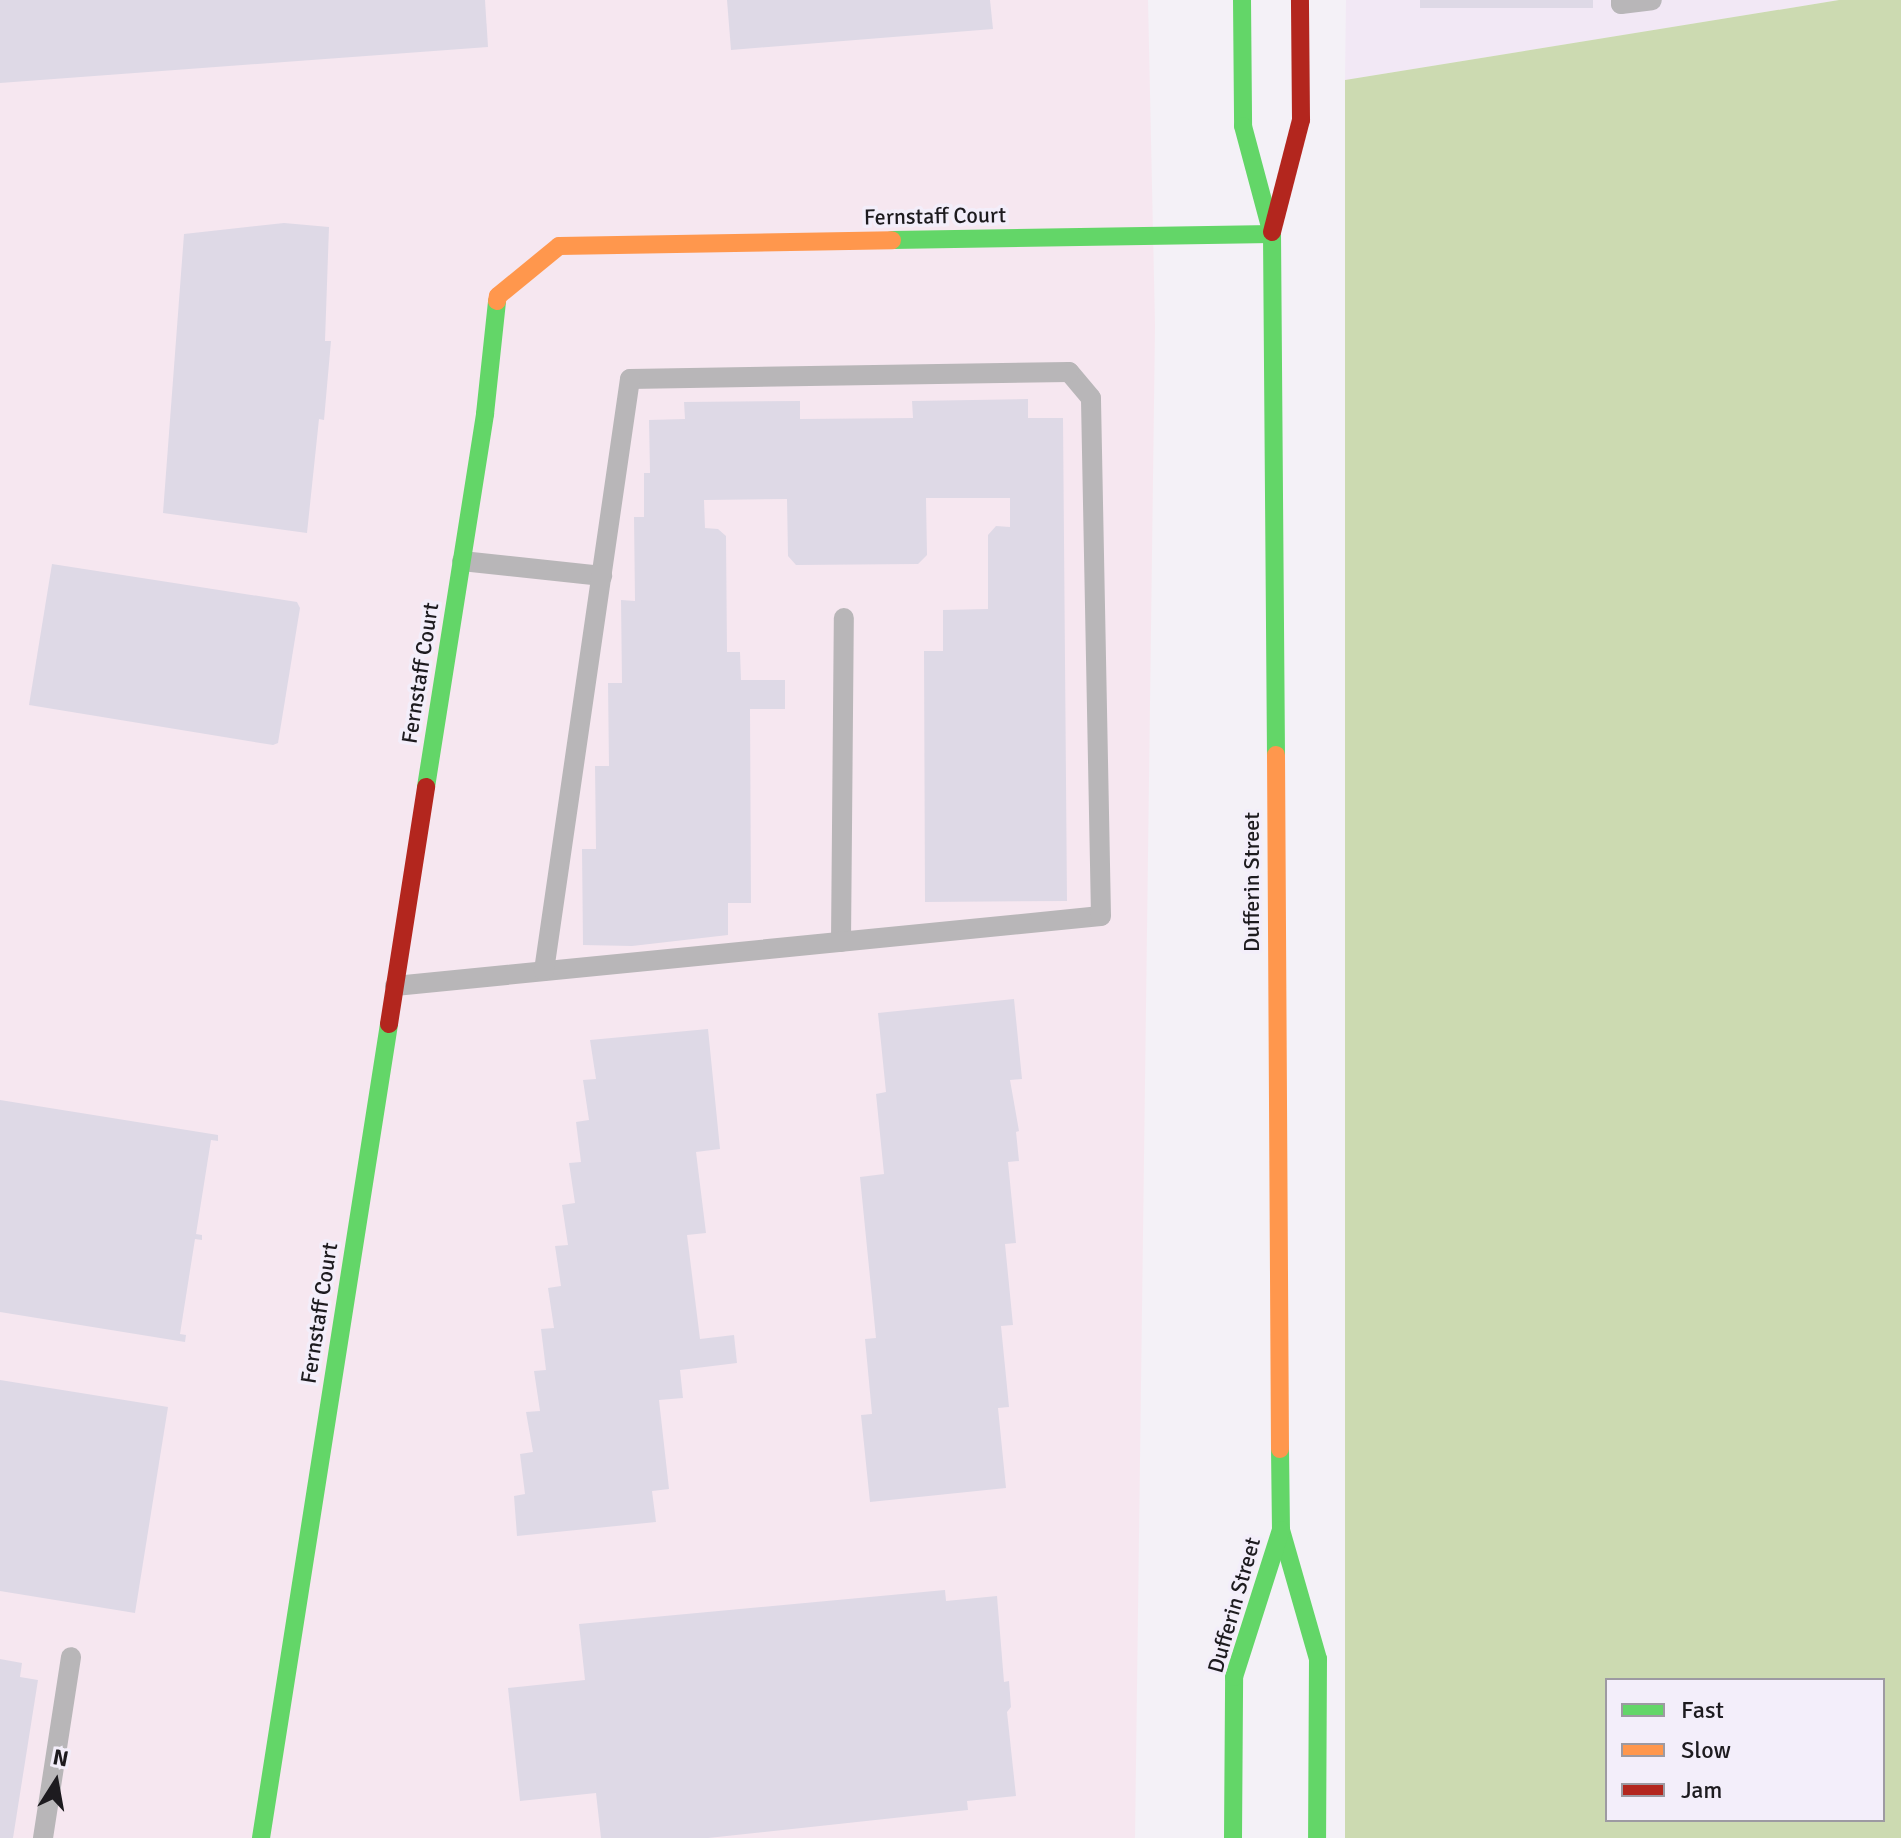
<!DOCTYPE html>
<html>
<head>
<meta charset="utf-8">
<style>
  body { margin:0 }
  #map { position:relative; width:1901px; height:1838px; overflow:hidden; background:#f4f1f7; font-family:Signika,sans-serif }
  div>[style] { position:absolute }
  .commercial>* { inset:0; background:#f2e8f5 }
  .industrial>* { inset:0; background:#f6e7f0 }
  .forest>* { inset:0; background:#ccdab1 }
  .building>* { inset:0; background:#ded9e6; transform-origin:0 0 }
  .lane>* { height:20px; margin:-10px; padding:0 10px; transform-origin:10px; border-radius:10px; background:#b8b6b8 }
  .fast>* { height:18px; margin:-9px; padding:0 9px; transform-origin:9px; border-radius:9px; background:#63d668 }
  .slow>* { height:18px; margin:-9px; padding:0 9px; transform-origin:9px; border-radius:9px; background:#ff974d }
  .jam>* { height:18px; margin:-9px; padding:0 9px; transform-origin:9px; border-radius:9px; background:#b3261e }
  span { translate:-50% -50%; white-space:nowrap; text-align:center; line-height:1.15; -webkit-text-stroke:7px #f3eefa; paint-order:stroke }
  .street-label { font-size:22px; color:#1d1b1f }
  .legend { position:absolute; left:1605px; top:1678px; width:280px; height:144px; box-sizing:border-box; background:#f3eefa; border:2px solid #9d9aa2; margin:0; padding:10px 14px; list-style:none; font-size:24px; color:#1d1b1f }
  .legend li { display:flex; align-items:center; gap:16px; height:40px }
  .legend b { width:40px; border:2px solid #9d9aa2 }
  .north { position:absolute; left:16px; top:1742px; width:80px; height:80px; -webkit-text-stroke:6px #f3eefa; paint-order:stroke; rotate:11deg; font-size:22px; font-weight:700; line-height:32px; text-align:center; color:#1d1b1f }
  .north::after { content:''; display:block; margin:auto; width:28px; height:36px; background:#1d1b1f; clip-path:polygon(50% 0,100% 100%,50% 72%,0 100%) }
</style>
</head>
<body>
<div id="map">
  <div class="commercial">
    <div style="clip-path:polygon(1346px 0,1839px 0,1345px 80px)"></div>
  </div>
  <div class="industrial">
    <div style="clip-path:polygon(0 0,1148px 0,1155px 326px,1135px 1838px,0 1838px)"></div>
  </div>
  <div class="forest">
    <div style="clip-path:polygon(evenodd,1839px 0,1901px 0,1901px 1838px,1345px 1838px,1345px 80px,1839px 0,1607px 1680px,1883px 1680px,1883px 1820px,1607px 1820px,1607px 1680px)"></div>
  </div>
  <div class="building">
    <div style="clip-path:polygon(0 0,485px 0,488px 47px,0 83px)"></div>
    <div style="clip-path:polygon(727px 0,990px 0,993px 29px,731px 50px)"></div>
    <div style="left:1420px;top:0;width:173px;height:8px"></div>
    <div style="clip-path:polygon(284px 223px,329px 227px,325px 341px,331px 341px,324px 420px,319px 419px,307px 533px,163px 513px,184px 234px)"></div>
    <div style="clip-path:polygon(1028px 399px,1028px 418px,1063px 418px,1067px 901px,925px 902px,924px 651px,943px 651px,943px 610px,988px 609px,988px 535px,996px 526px,1010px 527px,1010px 498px,926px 498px,927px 555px,918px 564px,796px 565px,788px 556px,787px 499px,704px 500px,705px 528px,718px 529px,726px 536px,727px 652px,740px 652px,741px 680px,785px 680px,785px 709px,750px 709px,751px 903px,728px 903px,728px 935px,632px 946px,583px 945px,582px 849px,596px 849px,595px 766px,609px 766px,608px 683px,622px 683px,621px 600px,635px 601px,634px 517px,644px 517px,644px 473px,650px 473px,649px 420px,685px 419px,684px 402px,800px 401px,800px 419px,913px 418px,912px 401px)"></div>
    <div style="clip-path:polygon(52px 564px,297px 602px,300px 608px,278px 743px,273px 745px,29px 705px)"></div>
    <div style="clip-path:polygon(1014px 999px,1022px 1079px,1010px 1080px,1019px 1131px,1016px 1132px,1019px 1161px,1008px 1162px,1016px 1243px,1005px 1244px,1013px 1325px,1001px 1326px,1009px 1407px,998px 1408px,1006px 1488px,870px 1502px,861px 1415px,872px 1414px,865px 1339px,876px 1338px,860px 1177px,884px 1174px,876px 1094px,886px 1092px,878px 1013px)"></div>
    <div style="clip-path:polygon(708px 1029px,720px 1149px,696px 1152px,706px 1233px,687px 1235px,700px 1339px,734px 1335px,737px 1363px,680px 1370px,683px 1398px,659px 1400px,669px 1489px,652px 1491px,656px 1522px,517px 1536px,514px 1496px,525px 1494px,520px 1454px,533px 1452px,526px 1412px,540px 1411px,534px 1371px,546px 1370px,541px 1329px,554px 1328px,548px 1288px,561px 1286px,555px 1246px,568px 1245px,562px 1205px,575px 1203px,569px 1163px,581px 1162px,576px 1122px,589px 1120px,583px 1080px,596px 1079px,590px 1040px)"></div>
    <div style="clip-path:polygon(0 1100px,218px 1135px,218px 1141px,211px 1140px,196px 1234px,202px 1235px,202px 1240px,195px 1239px,180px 1334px,186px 1335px,185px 1342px,0 1312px)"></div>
    <div style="clip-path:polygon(0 1380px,168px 1407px,135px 1613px,0 1591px)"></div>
    <div style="clip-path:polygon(945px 1590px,946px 1601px,997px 1596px,1004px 1682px,1009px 1681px,1011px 1707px,1007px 1712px,1016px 1796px,967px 1801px,968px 1810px,708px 1838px,601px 1838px,596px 1793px,520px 1801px,508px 1688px,585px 1680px,579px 1624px)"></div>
    <div style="clip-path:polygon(0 1659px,22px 1663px,20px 1677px,38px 1680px,13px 1838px,0 1838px)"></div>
  </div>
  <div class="lane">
    <div style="left:1621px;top:0;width:4px;rotate:90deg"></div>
    <div style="left:1621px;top:4px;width:31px;rotate:-7deg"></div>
    <div style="left:462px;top:561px;width:141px;rotate:6.1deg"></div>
    <div style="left:841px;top:942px;width:324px;rotate:-89.5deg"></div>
    <div style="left:395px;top:986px;width:709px;rotate:-5.66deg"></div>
    <div style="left:1101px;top:916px;width:518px;rotate:-91.11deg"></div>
    <div style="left:1091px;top:398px;width:34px;rotate:-130deg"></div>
    <div style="left:1069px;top:372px;width:439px;rotate:179.1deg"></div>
    <div style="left:630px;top:379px;width:598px;rotate:98.27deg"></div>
    <div style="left:43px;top:1838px;width:183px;rotate:-81.2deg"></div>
  </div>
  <div class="fast">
    <div style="left:1242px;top:0;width:126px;rotate:89.5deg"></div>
    <div style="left:1243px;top:126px;width:112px;rotate:75deg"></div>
    <div style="left:1272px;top:234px;width:521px;rotate:89.56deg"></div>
    <div style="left:892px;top:240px;width:380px;rotate:-0.9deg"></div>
    <div style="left:426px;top:787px;width:378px;rotate:-81deg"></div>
    <div style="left:485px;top:414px;width:114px;rotate:-83.9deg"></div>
    <div style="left:1280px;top:1449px;width:81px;rotate:89.3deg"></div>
    <div style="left:1281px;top:1530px;width:134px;rotate:74deg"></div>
    <div style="left:1318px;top:1659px;width:179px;rotate:90.3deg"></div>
    <div style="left:261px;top:1838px;width:824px;rotate:-81.06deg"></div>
    <div style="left:1233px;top:1838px;width:161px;rotate:-89.6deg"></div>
    <div style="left:1234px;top:1677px;width:154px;rotate:-72.3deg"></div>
  </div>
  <div class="slow">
    <div style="left:497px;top:301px;width:5px;rotate:-79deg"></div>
    <div style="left:498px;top:296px;width:79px;rotate:-39.3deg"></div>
    <div style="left:559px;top:246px;width:333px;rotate:-1deg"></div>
    <div style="left:1276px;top:755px;width:694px;rotate:89.67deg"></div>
  </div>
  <div class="jam">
    <div style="left:1272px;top:232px;width:116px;rotate:-75.5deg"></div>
    <div style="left:1301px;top:120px;width:120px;rotate:-90.5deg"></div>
    <div style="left:389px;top:1024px;width:240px;rotate:-81.1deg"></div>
  </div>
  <div class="street-label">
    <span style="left:935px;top:216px;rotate:-1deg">Fernstaff Court</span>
    <span style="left:420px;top:673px;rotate:-81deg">Fernstaff Court</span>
    <span style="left:1252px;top:882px;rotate:-90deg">Dufferin Street</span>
    <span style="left:319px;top:1313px;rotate:-81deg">Fernstaff Court</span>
    <span style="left:1234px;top:1605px;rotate:-74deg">Dufferin Street</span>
  </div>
  <ul class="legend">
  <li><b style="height:10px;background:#63d668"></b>Fast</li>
  <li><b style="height:10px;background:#ff974d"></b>Slow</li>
  <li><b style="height:10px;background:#b3261e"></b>Jam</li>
  </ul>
  <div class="north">N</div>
</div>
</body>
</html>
